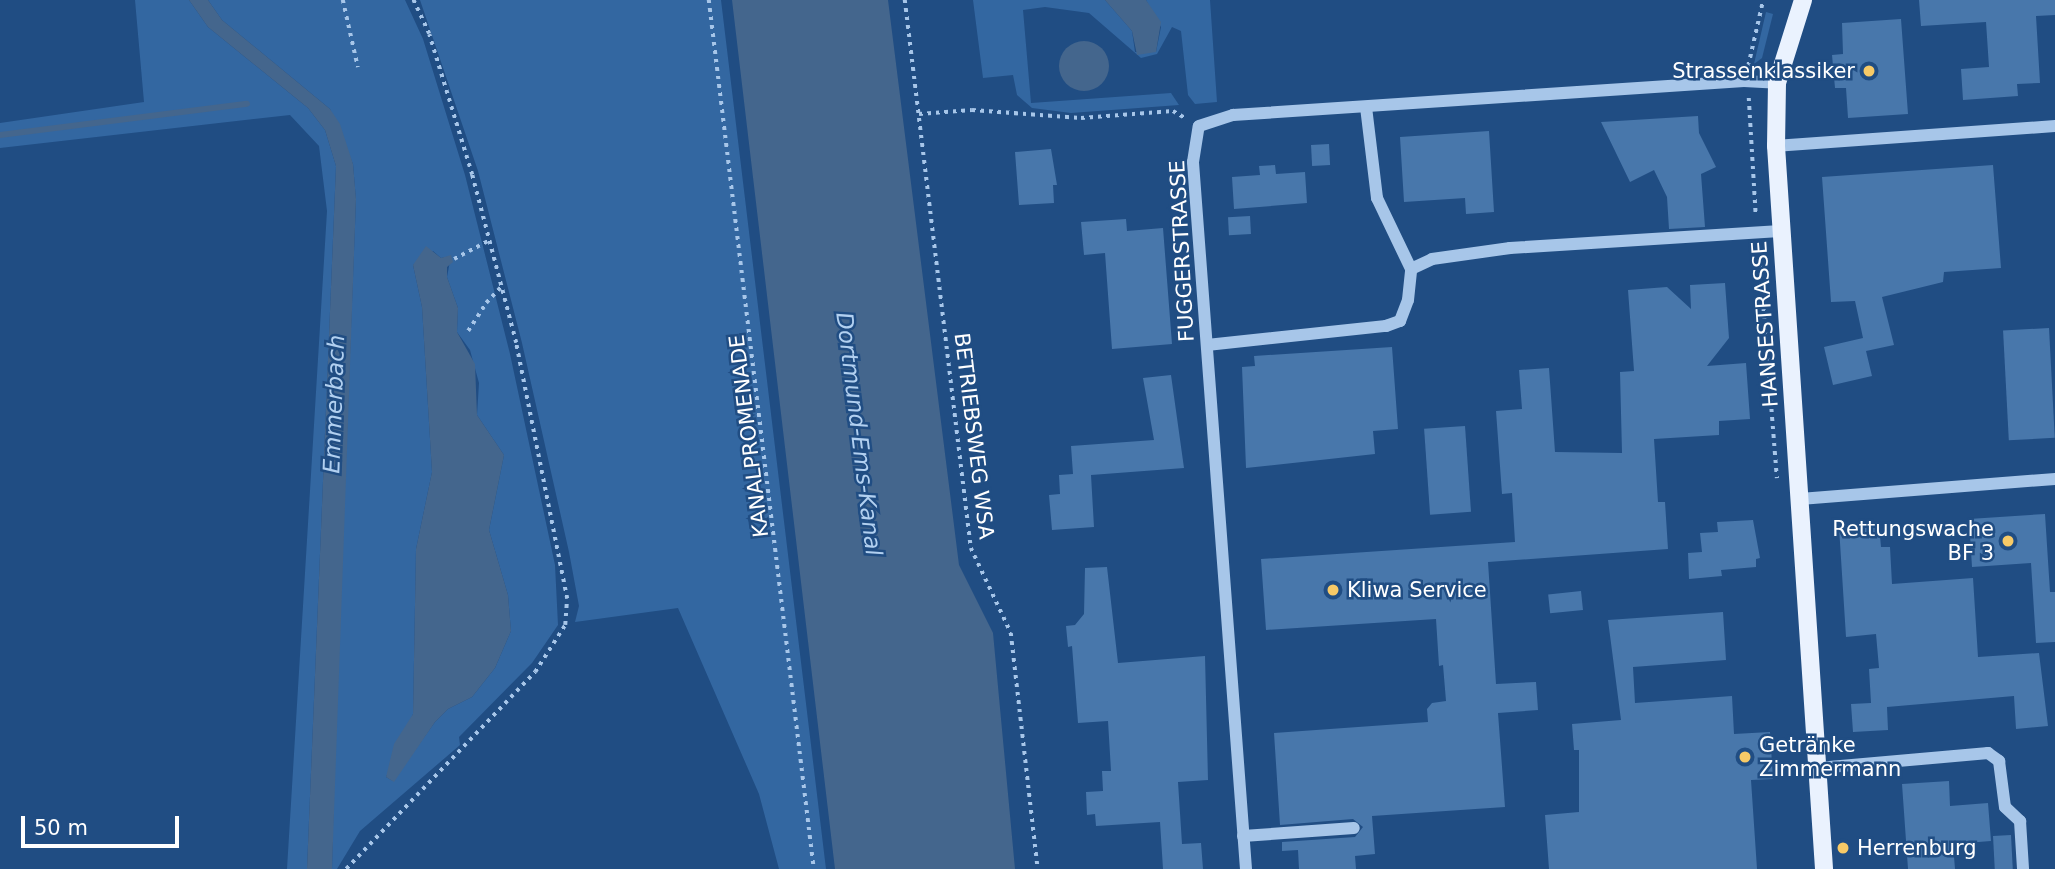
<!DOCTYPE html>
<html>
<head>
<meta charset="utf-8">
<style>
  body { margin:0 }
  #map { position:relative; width:2055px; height:869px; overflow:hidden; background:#204d83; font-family:"DejaVu Sans",sans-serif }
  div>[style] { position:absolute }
  .green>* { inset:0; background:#3367a1 }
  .water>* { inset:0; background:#44668d }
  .round { border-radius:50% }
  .stream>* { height:6px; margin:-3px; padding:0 3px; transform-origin:3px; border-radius:3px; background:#44668d }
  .building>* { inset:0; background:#4877ab; transform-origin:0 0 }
  .path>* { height:3.5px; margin-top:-1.75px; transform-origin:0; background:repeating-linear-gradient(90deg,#a7c6e9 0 3.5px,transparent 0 8.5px) }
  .minor>* { height:12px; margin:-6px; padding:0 6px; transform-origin:6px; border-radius:6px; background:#a7c6e9 }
  .major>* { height:18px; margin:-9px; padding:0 9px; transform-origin:9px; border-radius:9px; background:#eaf2fe }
  .dots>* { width:19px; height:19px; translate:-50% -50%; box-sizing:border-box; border:4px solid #204d83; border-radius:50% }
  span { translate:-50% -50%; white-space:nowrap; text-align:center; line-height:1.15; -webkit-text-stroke:5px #204d83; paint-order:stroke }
  .poi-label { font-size:21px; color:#fff }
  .right { translate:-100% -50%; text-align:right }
  .left { translate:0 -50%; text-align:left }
  .street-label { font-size:21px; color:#fff }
  .water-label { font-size:23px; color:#b2d0f0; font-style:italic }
  .scale { position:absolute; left:21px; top:816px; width:158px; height:32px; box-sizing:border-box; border:4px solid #fff; border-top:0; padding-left:9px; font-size:21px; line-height:24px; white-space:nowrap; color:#fff; -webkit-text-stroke:5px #204d83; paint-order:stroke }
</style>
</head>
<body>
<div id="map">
  <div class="green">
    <div style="clip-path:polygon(135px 0,189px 0,208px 27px,308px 108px,325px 130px,336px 166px,307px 869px,287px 869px,327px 211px,319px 146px,290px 115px,0 148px,0 123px,144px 102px)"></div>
    <div style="clip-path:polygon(evenodd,208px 0,405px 0,423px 39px,465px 175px,510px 354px,555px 565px,558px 625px,532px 663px,459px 737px,460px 745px,360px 831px,337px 869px,332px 869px,335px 743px,356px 200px,353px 164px,330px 109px,222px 20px,208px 0,433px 251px,441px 258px,451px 256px,447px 277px,458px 308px,457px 332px,470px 350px,479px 383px,477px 415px,504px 455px,489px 530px,508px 595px,511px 631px,495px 668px,472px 697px,448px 709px,435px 722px,393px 781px,386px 777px,413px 714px,416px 549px,432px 472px,422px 307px,413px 265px,433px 251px)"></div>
    <div style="clip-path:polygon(420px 0,721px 0,826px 869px,779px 869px,759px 794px,678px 608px,575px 622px,579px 606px,569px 552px,522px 343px,478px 171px)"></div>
    <div style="clip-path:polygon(973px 0,1105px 0,1132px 31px,1135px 52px,1156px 52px,1161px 27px,1146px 0,1210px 0,1217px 102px,1195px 104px,1188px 95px,1181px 31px,1172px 27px,1157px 54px,1141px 58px,1089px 13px,1045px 7px,1023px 10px,1031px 103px,1171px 93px,1179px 105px,1071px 113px,1032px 108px,1017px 95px,1013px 75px,983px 78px)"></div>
    <div style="clip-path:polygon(1766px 12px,1773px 14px,1762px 58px,1754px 64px)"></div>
  </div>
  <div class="water">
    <div style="clip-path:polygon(189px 0,208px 0,222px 20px,330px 109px,340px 124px,353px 164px,356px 199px,332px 869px,307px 869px,336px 166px,325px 130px,308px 108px,208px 27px)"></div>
    <div style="clip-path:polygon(732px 0,888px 0,959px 565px,993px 633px,1015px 869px,835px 869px)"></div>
    <div style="clip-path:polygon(1105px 0,1146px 0,1161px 22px,1156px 52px,1137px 55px,1132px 31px)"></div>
    <div class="round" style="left:1059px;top:41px;width:50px;height:50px"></div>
    <div style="clip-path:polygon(426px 246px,441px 258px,451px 255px,453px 262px,447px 267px,447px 277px,458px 308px,457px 332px,475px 364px,477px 415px,504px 455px,489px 530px,508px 595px,511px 631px,495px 668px,472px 697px,448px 709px,435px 722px,394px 782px,386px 777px,394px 744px,413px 714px,416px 549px,432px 472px,422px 307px,413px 265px)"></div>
  </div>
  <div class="stream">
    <div style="left:0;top:135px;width:249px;rotate:-7.2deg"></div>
  </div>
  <div class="building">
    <div style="clip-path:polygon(1919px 0,2055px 0,2055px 15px,2036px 16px,2040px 83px,2017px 84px,2018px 96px,1963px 100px,1961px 69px,1989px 67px,1986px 22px,1921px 26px)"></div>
    <div style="clip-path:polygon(1901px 19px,1908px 114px,1848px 118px,1846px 88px,1835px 88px,1832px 55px,1843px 54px,1842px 23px)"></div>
    <div style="clip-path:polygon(1698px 116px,1699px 133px,1716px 167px,1701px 174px,1705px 227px,1669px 229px,1667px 197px,1654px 170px,1630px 182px,1601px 122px)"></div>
    <div style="clip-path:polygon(1489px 131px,1494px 212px,1466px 214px,1465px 198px,1404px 202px,1400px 137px)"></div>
    <div style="left:1329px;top:144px;width:21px;height:18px;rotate:87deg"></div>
    <div style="clip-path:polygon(1051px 149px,1057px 185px,1053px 185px,1054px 203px,1019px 205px,1015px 152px)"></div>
    <div style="clip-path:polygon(1275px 165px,1276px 174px,1305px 172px,1307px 203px,1234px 209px,1232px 177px,1260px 175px,1259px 166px)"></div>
    <div style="clip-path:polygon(1993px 165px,2001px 268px,1944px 272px,1943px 282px,1882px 297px,1894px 345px,1866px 351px,1872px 376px,1833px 385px,1824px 347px,1863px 338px,1855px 301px,1831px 302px,1822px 177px)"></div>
    <div style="left:1250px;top:216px;width:18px;height:22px;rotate:87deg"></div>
    <div style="clip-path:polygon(1126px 219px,1127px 231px,1163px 228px,1172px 344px,1112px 349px,1105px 253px,1084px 255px,1081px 222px)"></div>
    <div style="clip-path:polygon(1725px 283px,1729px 338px,1707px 366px,1746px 363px,1750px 419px,1719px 421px,1719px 435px,1654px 439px,1658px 502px,1665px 502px,1668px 549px,1488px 562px,1496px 684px,1536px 682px,1538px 710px,1498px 713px,1505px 807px,1372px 816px,1375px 854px,1355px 856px,1356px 869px,1299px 869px,1298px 850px,1282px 851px,1282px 842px,1355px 837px,1363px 827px,1353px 819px,1280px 825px,1274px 733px,1428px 722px,1427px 709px,1432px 703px,1446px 701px,1443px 665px,1439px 666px,1436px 619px,1266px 630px,1261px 559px,1515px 542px,1512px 493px,1502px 494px,1496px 411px,1522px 409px,1519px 370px,1549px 368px,1555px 452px,1622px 453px,1620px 372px,1634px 371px,1628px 290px,1667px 287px,1691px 309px,1690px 285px)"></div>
    <div style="left:2049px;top:328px;width:110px;height:46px;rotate:87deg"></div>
    <div style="clip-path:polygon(1392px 347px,1398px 429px,1373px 431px,1375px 454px,1246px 468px,1242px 367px,1255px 366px,1254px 356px)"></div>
    <div style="clip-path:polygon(1171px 375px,1184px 468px,1091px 475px,1094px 527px,1052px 530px,1049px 495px,1060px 494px,1059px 475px,1073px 474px,1071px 446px,1154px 440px,1143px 378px)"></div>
    <div style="left:1465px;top:426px;width:86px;height:41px;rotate:86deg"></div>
    <div style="clip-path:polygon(2045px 514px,2050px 592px,2055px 592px,2055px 642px,2036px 643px,2031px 563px,1972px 567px,1969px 519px)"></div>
    <div style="clip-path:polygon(1753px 520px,1760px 558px,1756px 559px,1756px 567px,1721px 570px,1722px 576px,1689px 579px,1688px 553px,1702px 552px,1700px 533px,1718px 532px,1717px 522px)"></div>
    <div style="clip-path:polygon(1879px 524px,1881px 547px,1890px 547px,1892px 584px,1973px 578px,1978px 657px,2039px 653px,2048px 726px,2016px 729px,2014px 696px,1887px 707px,1888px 730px,1853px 732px,1851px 704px,1871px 703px,1869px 669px,1879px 668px,1876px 634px,1846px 637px,1839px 527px)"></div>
    <div style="clip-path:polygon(1107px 567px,1118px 663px,1205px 656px,1208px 780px,1178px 782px,1182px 844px,1201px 843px,1203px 869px,1163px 869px,1160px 822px,1096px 826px,1095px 814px,1087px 815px,1086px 792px,1103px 791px,1102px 771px,1111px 771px,1108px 721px,1078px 723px,1072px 646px,1068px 647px,1066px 626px,1075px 625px,1084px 614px,1085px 568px)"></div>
    <div style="left:1581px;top:591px;width:19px;height:33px;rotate:84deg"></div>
    <div style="clip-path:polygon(1723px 612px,1726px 660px,1633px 667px,1635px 703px,1732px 696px,1734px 734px,1770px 732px,1773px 779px,1751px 780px,1757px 869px,1549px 869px,1545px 815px,1579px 812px,1579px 750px,1574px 750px,1572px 724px,1621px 720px,1608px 620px)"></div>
    <div style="clip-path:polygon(1949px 781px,1950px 806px,1988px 803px,1991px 841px,1953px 844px,1955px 869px,1908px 869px,1902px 784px)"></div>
    <div style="left:2011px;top:835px;width:34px;height:18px;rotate:87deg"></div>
  </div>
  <div class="path">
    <div style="left:343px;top:0;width:69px;rotate:77.4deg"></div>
    <div style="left:709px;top:0;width:875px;rotate:83.11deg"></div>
    <div style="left:905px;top:0;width:552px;rotate:83.13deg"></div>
    <div style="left:971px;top:548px;width:94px;rotate:64.8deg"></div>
    <div style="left:1011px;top:633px;width:238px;rotate:83.5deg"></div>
    <div style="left:1748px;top:66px;width:68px;rotate:-77.2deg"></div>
    <div style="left:1749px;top:98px;width:118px;rotate:86.6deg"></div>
    <div style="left:919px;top:114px;width:53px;rotate:-4.3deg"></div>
    <div style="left:972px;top:110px;width:109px;rotate:4.2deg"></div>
    <div style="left:1081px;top:118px;width:92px;rotate:-4.4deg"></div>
    <div style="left:1173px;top:111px;width:16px;rotate:30deg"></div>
    <div style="left:1759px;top:248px;width:231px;rotate:85.5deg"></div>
    <div style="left:454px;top:259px;width:40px;rotate:-28deg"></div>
    <div style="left:468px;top:331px;width:33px;rotate:-57deg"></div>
    <div style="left:486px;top:303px;width:22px;rotate:-47deg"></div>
    <div style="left:346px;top:869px;width:273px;rotate:-46.2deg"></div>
    <div style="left:535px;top:672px;width:56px;rotate:-57.4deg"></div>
    <div style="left:565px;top:625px;width:26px;rotate:-86deg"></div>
    <div style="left:567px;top:599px;width:261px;rotate:-101.3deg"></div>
    <div style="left:516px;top:343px;width:174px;rotate:-104.7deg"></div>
    <div style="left:472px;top:175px;width:147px;rotate:-107deg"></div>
    <div style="left:429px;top:34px;width:38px;rotate:-115deg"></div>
  </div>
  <div class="minor">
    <div style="left:1366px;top:107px;width:92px;rotate:83.1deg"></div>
    <div style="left:1377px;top:198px;width:79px;rotate:64.4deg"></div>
    <div style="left:1776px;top:146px;width:280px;rotate:-4.1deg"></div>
    <div style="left:1207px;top:345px;width:180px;rotate:-6.1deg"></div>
    <div style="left:1386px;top:326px;width:15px;rotate:-20deg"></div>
    <div style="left:1400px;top:321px;width:22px;rotate:-69deg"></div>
    <div style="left:1408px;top:300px;width:31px;rotate:-84deg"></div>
    <div style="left:1411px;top:269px;width:23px;rotate:-25deg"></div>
    <div style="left:1432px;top:259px;width:79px;rotate:-8deg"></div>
    <div style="left:1510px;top:248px;width:272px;rotate:-3.6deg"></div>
    <div style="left:1800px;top:499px;width:256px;rotate:-4.5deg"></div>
    <div style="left:1818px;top:768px;width:171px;rotate:-5deg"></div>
    <div style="left:1988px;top:753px;width:14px;rotate:36deg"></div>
    <div style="left:1999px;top:761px;width:46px;rotate:82.6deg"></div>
    <div style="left:2005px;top:807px;width:21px;rotate:43deg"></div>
    <div style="left:2020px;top:821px;width:48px;rotate:86.4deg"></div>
    <div style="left:1243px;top:836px;width:111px;rotate:-4.1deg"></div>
    <div style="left:1246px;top:869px;width:709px;rotate:-94.29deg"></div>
    <div style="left:1193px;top:162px;width:36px;rotate:-81deg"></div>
    <div style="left:1199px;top:126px;width:36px;rotate:-18deg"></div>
    <div style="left:1233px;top:115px;width:512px;rotate:-3.81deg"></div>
    <div style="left:1744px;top:81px;width:33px;rotate:3deg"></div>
  </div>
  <div class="major">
    <div style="left:1803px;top:0;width:87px;rotate:107.4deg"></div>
    <div style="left:1777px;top:83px;width:63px;rotate:90.9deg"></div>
    <div style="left:1776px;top:146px;width:725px;rotate:86.2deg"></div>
  </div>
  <div class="dots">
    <div style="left:1869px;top:71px;background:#f7ca67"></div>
    <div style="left:2008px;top:541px;background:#f7ca67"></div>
    <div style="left:1333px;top:590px;background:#f7ca67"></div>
    <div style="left:1745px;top:757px;background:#f7ca67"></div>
    <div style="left:1843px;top:848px;background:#f7ca67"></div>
  </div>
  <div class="poi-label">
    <span class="right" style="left:1855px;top:71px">Strassenklassiker</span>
    <span class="right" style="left:1994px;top:541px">Rettungswache<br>BF 3</span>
    <span class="left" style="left:1347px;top:590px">Kliwa Service</span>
    <span class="left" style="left:1759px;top:757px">Getränke<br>Zimmermann</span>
    <span class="left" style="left:1857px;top:848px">Herrenburg</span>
  </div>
  <div class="street-label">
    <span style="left:1182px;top:251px;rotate:-93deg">FUGGERSTRASSE</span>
    <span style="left:1765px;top:324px;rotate:-94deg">HANSESTRASSE</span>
    <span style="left:749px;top:436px;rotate:-97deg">KANALPROMENADE</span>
    <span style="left:974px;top:436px;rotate:83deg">BETRIEBSWEG WSA</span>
  </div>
  <div class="water-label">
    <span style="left:334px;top:404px;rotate:-88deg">Emmerbach</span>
    <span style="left:859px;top:434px;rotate:83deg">Dortmund-Ems-Kanal</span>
  </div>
  <div class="scale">50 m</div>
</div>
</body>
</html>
